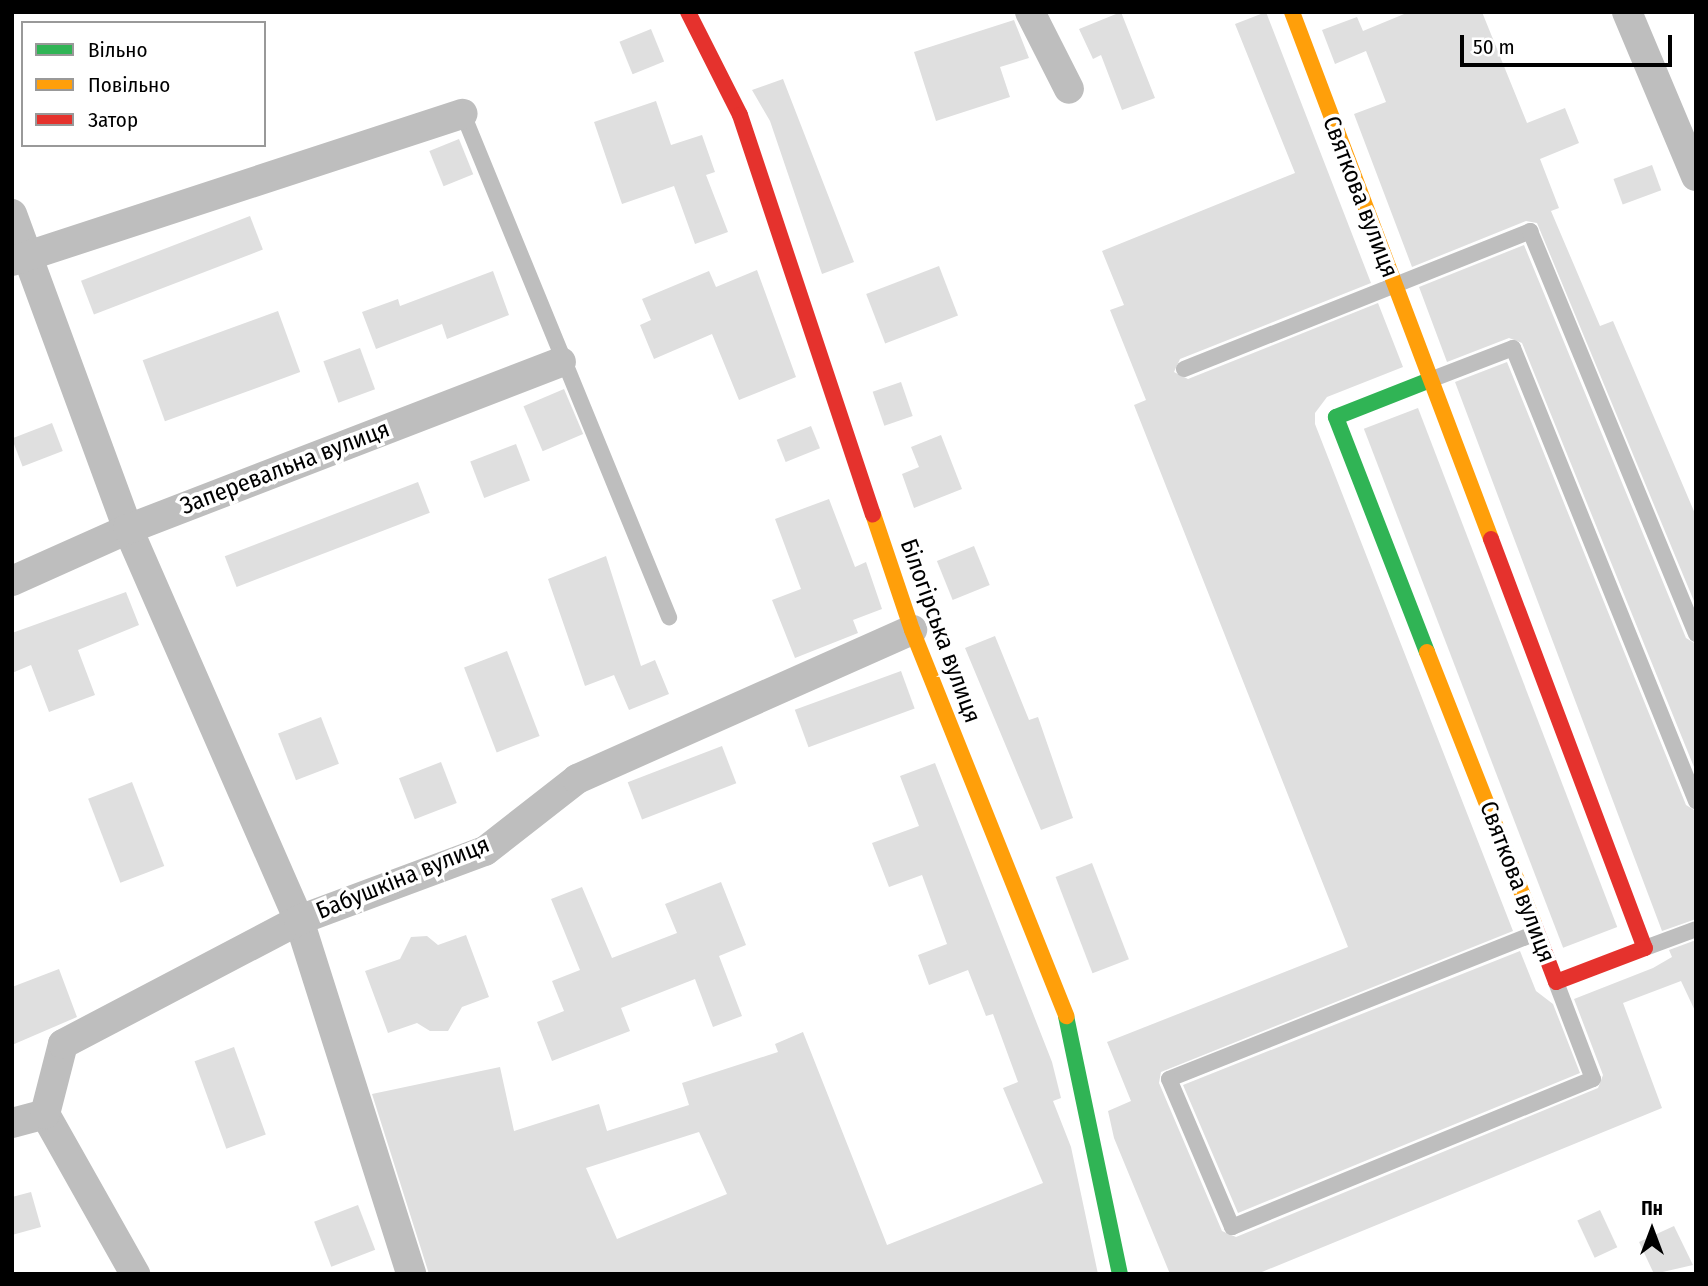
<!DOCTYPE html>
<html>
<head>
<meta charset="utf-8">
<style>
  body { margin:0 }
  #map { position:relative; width:1708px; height:1286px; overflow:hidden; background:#fff; font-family:"Fira Sans Condensed",sans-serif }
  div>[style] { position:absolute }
  .building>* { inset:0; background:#dfdfdf; transform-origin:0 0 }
  .lane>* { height:16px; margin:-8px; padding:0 8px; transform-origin:8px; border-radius:8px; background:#bebebe }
  .street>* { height:30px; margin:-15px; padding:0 15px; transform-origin:15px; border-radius:15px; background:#bebebe }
  .fast>* { height:16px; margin:-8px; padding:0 8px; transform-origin:8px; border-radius:8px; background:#30b455 }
  .slow>* { height:16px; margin:-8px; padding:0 8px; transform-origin:8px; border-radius:8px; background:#ff9f0a }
  .jam>* { height:16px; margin:-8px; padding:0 8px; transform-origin:8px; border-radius:8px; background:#e5322d }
  span { translate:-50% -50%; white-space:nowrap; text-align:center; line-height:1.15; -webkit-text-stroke:7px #fff; paint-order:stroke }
  .street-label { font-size:24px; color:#000 }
  .frame { position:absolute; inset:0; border:14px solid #000; pointer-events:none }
  .legend { position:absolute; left:21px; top:21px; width:245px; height:126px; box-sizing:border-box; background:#fff; border:2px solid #999; margin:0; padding:9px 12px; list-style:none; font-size:21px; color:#000 }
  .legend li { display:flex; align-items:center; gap:14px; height:35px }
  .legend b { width:35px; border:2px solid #999 }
  .north { position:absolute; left:1617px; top:1195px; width:70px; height:70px; -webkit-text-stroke:5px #fff; paint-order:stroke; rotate:0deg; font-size:19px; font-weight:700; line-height:28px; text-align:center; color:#000 }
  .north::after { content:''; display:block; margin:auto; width:24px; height:32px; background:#000; clip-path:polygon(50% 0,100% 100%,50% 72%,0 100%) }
  .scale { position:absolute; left:1460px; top:35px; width:212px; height:32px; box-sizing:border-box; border:4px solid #000; border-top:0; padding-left:9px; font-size:21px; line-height:24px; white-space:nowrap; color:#000; -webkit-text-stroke:5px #fff; paint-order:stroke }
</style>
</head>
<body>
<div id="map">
  <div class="building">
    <div style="clip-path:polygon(1121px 12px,1155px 98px,1122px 110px,1101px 55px,1093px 59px,1079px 29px)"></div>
    <div style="clip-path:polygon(1266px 12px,1371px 283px,1180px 359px,1174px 372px,1188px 379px,1378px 303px,1403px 367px,1327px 397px,1315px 413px,1315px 424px,1513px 931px,1161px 1072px,1159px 1083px,1222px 1231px,1236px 1237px,1598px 1088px,1603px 1075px,1574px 999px,1653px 968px,1672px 957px,1669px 950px,1696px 940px,1696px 1013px,1681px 981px,1623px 1003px,1662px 1108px,1257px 1274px,1170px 1274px,1114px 1138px,1108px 1111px,1131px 1101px,1107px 1042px,1348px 947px,1134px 405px,1146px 400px,1110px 310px,1124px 305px,1102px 251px,1295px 173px,1235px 24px)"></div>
    <div style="clip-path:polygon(1409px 12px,1482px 12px,1527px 123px,1565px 108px,1579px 143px,1540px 159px,1559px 208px,1551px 211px,1600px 326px,1613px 321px,1696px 516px,1696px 606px,1537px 223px,1526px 221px,1412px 267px,1354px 114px,1386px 102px,1366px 51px,1335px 64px,1322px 30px,1357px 17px,1363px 31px)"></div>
    <div style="clip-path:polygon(1014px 20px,1029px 58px,1000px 67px,1010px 97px,936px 121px,914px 52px)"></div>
    <div style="left:651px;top:29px;width:35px;height:34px;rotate:68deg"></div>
    <div style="clip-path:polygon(783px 79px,854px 262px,822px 274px,770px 121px,752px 90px)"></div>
    <div style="clip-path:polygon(656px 101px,671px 145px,702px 135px,715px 172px,706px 175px,728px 232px,695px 244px,674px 186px,622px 204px,594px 122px)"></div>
    <div style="left:459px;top:139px;width:38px;height:32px;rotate:68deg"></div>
    <div style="left:1652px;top:165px;width:27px;height:41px;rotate:70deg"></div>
    <div style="left:250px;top:216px;width:36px;height:181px;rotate:69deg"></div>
    <div style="clip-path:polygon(1524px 245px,1686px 638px,1696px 644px,1696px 772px,1522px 343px,1509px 338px,1447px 362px,1419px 287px)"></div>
    <div style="left:939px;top:266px;width:53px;height:78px;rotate:69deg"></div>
    <div style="clip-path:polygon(757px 270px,796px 377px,739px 400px,712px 334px,654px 359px,640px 325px,651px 320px,642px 299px,709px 271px,716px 287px)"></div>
    <div style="clip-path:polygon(493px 271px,509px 315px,447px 339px,442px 324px,376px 349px,362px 312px,398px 299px,400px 306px)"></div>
    <div style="left:278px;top:311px;width:65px;height:144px;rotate:70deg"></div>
    <div style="left:360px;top:348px;width:44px;height:39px;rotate:70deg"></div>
    <div style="clip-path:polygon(1507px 362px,1686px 805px,1696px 811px,1696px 919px,1662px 931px,1455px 382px)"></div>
    <div style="left:901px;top:382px;width:36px;height:30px;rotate:71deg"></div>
    <div style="left:564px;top:389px;width:49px;height:44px;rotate:67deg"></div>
    <div style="left:1418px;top:408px;width:556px;height:58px;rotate:69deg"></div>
    <div style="left:52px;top:423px;width:30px;height:43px;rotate:69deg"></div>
    <div style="left:811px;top:426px;width:24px;height:37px;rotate:68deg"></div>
    <div style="clip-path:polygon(941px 435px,962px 489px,914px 508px,902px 474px,919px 467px,911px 447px)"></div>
    <div style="left:516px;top:444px;width:39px;height:49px;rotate:69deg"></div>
    <div style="left:418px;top:482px;width:33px;height:207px;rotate:69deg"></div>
    <div style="clip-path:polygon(829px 499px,855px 567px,866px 562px,882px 609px,853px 620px,858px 633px,795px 658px,772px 600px,801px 589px,775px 519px)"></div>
    <div style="left:974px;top:546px;width:42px;height:40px;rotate:68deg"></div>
    <div style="clip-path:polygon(606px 556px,641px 666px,655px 660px,669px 694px,629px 710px,614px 675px,585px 686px,548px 579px)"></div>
    <div style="clip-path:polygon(126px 592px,139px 625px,78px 650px,95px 695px,49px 712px,31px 665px,12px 673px,12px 633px)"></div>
    <div style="clip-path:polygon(995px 636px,1029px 720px,1038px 717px,1073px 818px,1041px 830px,965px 648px)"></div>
    <div style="left:507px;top:651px;width:91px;height:46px;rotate:69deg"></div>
    <div style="left:901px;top:671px;width:40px;height:113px;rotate:70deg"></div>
    <div style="left:321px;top:717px;width:50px;height:46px;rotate:69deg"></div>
    <div style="left:722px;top:746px;width:40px;height:101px;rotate:69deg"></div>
    <div style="left:441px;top:762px;width:44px;height:45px;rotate:69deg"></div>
    <div style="clip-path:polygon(evenodd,935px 763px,1052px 1062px,1061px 1098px,1053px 1101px,1071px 1147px,1098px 1274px,429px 1274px,372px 1094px,500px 1067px,514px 1131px,599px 1104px,607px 1131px,689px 1105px,682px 1083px,778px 1052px,775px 1044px,803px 1032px,887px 1245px,1043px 1183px,1003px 1088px,1018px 1082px,993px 1014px,986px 1016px,968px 970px,929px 985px,918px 955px,947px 944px,922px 875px,889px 887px,872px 843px,919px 826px,900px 776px,935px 763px,699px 1132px,727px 1194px,617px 1239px,586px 1168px,699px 1132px)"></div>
    <div style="left:132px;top:782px;width:90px;height:47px;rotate:69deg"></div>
    <div style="left:1092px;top:863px;width:103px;height:39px;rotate:69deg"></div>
    <div style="clip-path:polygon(721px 882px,746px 945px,719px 956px,742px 1016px,713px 1027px,695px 979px,621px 1008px,630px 1031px,552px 1061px,537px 1022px,564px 1011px,552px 981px,580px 970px,551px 899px,582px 887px,612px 958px,677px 933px,665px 904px)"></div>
    <div style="clip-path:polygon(466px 935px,489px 997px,462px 1007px,448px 1031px,430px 1031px,417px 1023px,388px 1033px,365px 971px,400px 959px,411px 937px,427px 936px,438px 945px)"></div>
    <div style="clip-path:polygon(1520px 951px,1536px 991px,1553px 1004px,1580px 1073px,1238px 1213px,1183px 1085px)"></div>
    <div style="clip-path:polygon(59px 969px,77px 1017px,12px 1045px,12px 987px)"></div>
    <div style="left:234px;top:1047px;width:93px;height:42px;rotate:70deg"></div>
    <div style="clip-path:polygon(31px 1192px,41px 1227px,12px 1235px,12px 1197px)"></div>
    <div style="left:358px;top:1205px;width:48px;height:47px;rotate:69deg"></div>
    <div style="left:1600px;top:1210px;width:41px;height:25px;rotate:65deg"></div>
    <div style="clip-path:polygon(1674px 1226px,1693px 1265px,1654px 1274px,1639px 1242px)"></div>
  </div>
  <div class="lane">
    <div style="left:463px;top:114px;width:544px;rotate:67.73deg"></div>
    <div style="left:1184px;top:369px;width:373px;rotate:-21.7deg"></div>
    <div style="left:1530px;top:231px;width:436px;rotate:67.6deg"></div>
    <div style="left:1430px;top:380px;width:89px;rotate:-21.1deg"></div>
    <div style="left:1513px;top:348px;width:489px;rotate:68deg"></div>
    <div style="left:1536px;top:933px;width:395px;rotate:158.3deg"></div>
    <div style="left:1169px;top:1079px;width:161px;rotate:66.9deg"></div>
    <div style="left:1232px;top:1227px;width:390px;rotate:-22.3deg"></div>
    <div style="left:1593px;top:1079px;width:104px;rotate:-110.9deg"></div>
    <div style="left:1645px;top:948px;width:54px;rotate:-20.4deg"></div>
  </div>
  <div class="street">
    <div style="left:1030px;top:12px;width:86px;rotate:63.1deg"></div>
    <div style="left:1627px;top:12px;width:178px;rotate:67.2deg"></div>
    <div style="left:12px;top:214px;width:336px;rotate:69.8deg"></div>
    <div style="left:128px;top:529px;width:427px;rotate:66.4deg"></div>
    <div style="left:299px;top:920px;width:371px;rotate:72.4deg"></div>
    <div style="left:12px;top:261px;width:474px;rotate:-18.1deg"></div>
    <div style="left:12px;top:581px;width:127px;rotate:-24.1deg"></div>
    <div style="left:128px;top:529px;width:464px;rotate:-21.1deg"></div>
    <div style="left:45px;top:1114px;width:184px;rotate:60.6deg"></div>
    <div style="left:12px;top:1123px;width:34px;rotate:-15deg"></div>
    <div style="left:45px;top:1114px;width:72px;rotate:-75.6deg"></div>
    <div style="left:63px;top:1044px;width:267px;rotate:-27.7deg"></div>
    <div style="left:299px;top:920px;width:198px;rotate:-20.4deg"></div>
    <div style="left:485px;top:851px;width:117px;rotate:-38deg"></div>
    <div style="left:577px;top:779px;width:367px;rotate:-24deg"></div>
  </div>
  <div class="fast">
    <div style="left:1427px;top:652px;width:252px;rotate:-111.2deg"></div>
    <div style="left:1336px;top:417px;width:101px;rotate:-21.5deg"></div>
    <div style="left:1066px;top:1016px;width:264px;rotate:78.2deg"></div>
  </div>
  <div class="slow">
    <div style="left:1292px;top:12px;width:563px;rotate:69.31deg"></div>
    <div style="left:873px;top:514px;width:122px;rotate:71.4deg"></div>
    <div style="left:912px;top:630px;width:416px;rotate:68.2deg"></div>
    <div style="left:1427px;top:652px;width:292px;rotate:68.5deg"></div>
  </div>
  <div class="jam">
    <div style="left:688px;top:12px;width:115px;rotate:63.2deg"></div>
    <div style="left:740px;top:115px;width:421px;rotate:71.6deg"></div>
    <div style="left:1491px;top:539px;width:437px;rotate:69.4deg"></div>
    <div style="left:1645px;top:948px;width:95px;rotate:159.1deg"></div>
    <div style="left:1556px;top:982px;width:62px;rotate:-110.8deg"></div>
  </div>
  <div class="street-label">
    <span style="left:1360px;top:197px;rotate:69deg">Святкова вулиця</span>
    <span style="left:285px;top:468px;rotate:-21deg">Заперевальна вулиця</span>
    <span style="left:940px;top:631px;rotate:70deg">Білогірська вулиця</span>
    <span style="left:403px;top:878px;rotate:-22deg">Бабушкіна вулиця</span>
    <span style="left:1517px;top:882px;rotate:69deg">Святкова вулиця</span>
  </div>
  <div class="frame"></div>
  <ul class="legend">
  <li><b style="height:9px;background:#30b455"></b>Вільно</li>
  <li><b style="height:9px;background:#ff9f0a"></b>Повільно</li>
  <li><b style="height:9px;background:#e5322d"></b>Затор</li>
  </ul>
  <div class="north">Пн</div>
  <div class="scale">50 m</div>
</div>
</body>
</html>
